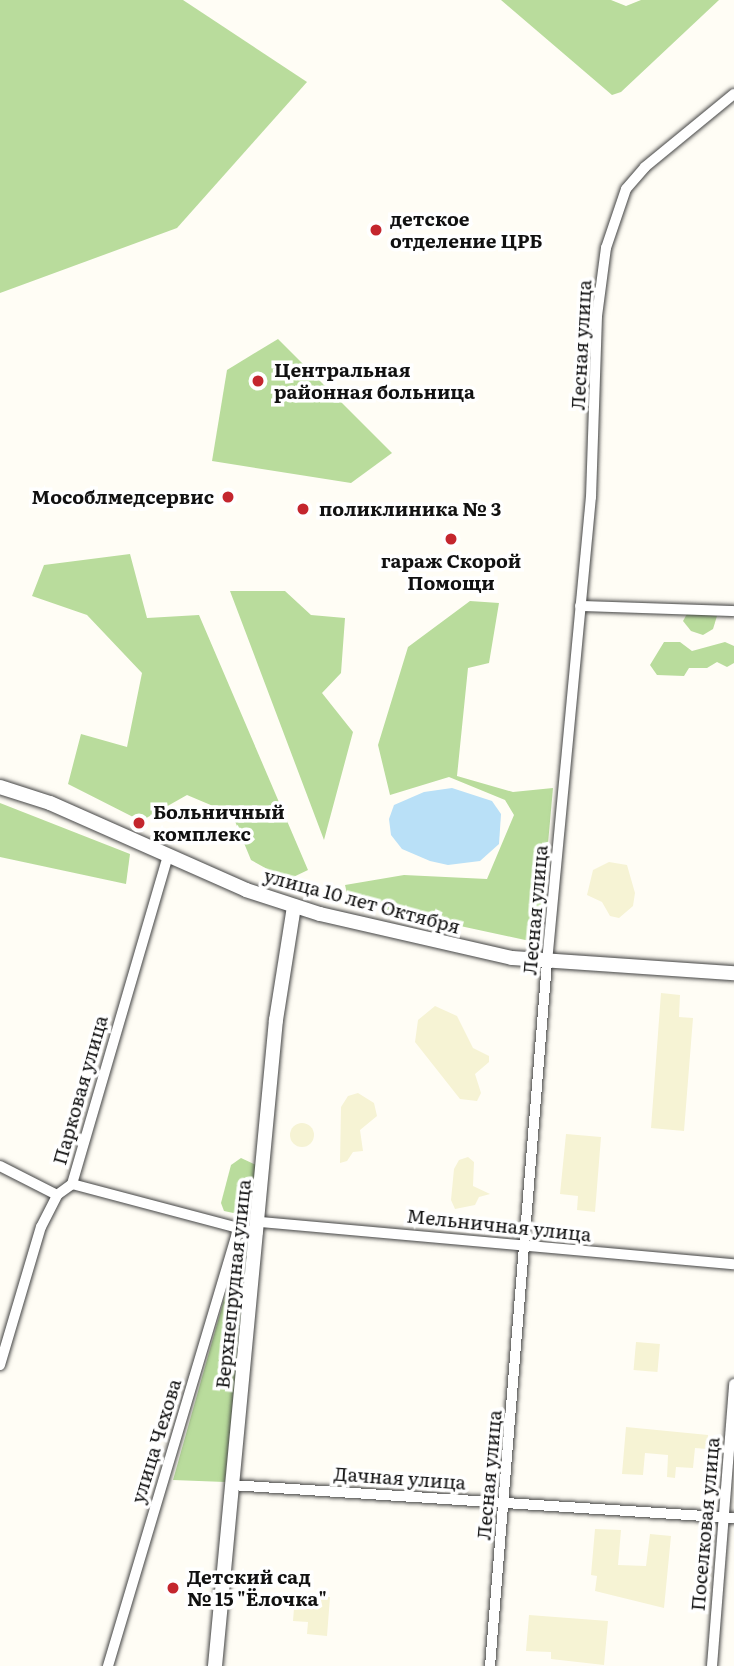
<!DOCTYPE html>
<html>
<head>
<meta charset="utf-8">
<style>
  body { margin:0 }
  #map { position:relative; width:734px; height:1666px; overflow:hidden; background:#fffdf5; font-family:Literata,serif }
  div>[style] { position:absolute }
  .farmland>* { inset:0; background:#f6f3d4; transform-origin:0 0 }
  .round { border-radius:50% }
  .forest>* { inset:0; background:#b9dc9c }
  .water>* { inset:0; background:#b9e0f7 }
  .roads { filter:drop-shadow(0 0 2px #444) drop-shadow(0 0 2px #444) }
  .minor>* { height:10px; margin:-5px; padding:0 5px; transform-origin:5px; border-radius:5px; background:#fff }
  .tertiary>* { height:14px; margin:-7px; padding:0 7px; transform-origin:7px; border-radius:7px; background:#fff }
  .dots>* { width:19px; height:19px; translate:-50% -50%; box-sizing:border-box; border:4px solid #fff; border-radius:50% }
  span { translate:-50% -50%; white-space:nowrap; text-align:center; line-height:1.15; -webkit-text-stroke:7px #fff; paint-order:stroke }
  .poi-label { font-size:19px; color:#111; font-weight:700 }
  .left { translate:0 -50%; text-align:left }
  .right { translate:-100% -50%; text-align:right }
  .street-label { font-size:19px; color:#111 }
</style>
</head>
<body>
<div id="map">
  <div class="farmland">
    <div style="clip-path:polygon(609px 862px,627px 865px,635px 893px,633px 906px,619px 918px,610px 916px,602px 902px,587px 895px,593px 870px)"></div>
    <div style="clip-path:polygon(661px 993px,680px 995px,679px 1017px,693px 1018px,684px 1131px,651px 1128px)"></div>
    <div style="clip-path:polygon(435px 1006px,457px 1016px,473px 1048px,489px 1056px,489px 1062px,475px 1074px,481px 1093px,477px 1101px,460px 1099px,415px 1042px,418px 1020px)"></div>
    <div style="clip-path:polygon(358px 1093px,374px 1103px,377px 1116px,360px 1130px,363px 1151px,353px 1152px,347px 1161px,340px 1163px,341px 1107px,348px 1096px)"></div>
    <div class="round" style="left:290px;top:1123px;width:24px;height:24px"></div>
    <div style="clip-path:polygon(566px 1134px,601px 1137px,595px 1212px,577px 1210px,578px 1196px,560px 1194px)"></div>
    <div style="clip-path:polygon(468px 1157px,474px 1162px,473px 1186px,490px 1194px,479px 1197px,475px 1205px,455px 1209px,451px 1200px,454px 1169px,459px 1160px)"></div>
    <div style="left:636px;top:1342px;width:24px;height:28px;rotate:5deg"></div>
    <div style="clip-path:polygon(626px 1427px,708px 1435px,707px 1449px,695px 1448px,693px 1468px,676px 1467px,675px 1478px,667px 1477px,668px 1455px,645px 1453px,643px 1475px,622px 1474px)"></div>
    <div style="clip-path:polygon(595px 1529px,621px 1530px,618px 1565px,646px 1566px,650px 1534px,671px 1536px,664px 1608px,595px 1591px,597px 1576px,591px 1575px)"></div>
    <div style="clip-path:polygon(295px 1595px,330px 1597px,327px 1636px,307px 1634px,308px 1622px,293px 1621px)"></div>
    <div style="clip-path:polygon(529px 1615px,608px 1621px,604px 1665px,551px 1659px,551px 1652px,526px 1651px)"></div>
  </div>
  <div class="forest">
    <div style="clip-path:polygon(0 0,183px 0,307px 82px,177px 228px,0 293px)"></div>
    <div style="clip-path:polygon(501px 0,611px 0,626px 6px,641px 0,719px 0,621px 92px,612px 95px)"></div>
    <div style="clip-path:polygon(278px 339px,392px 453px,351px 483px,212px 461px,227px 370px)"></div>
    <div style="clip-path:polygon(130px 554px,147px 618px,199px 615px,308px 870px,287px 880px,251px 860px,232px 814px,187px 795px,141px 821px,68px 784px,81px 734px,127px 747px,142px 673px,87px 615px,32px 596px,44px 565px)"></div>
    <div style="clip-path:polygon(285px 591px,311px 615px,345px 618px,341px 673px,322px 693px,353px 732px,324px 840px,230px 591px)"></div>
    <div style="clip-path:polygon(470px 601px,499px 603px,489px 663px,468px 668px,457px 776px,513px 792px,553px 788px,539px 943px,349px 902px,345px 885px,404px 875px,487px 879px,514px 815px,505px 800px,449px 777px,390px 795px,378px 745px,408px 647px)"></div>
    <div style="clip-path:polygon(688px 612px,717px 616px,713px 629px,703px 635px,691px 631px,683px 621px)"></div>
    <div style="clip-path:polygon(664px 642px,680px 642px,692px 651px,725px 642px,734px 646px,734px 663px,727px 667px,717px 662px,707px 668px,689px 668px,684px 676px,657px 675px,650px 665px)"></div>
    <div style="clip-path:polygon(0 803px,130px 854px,126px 884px,0 857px)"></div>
    <div style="clip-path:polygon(241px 1158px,256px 1165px,253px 1201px,249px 1212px,243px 1215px,224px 1211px,221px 1203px,231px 1165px)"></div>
    <div style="clip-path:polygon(241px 1239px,249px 1240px,225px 1482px,173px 1480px)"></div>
  </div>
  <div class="water">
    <div style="clip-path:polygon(452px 788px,492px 801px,501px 814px,499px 844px,480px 861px,448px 865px,430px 861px,402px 849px,391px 835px,389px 819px,394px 805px,424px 792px)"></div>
  </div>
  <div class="roads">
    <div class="minor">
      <div style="left:580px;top:606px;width:154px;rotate:1.9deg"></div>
      <div style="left:0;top:1166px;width:64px;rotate:27deg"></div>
      <div style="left:72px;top:1184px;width:192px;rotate:14.8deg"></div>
      <div style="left:260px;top:1222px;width:476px;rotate:5.1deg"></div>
      <div style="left:0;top:1365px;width:144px;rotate:-73.5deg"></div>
      <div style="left:41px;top:1227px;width:36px;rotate:-63deg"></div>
      <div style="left:57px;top:1195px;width:19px;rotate:-36deg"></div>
      <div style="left:72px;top:1184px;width:342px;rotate:-73.7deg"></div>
      <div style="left:231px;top:1485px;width:504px;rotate:3.75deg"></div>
      <div style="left:108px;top:1666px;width:458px;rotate:-73.4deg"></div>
      <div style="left:490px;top:1666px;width:706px;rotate:-85.37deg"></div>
      <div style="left:547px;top:962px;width:467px;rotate:-84.6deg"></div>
      <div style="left:591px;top:497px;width:181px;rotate:-88.1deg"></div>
      <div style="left:597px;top:316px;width:69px;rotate:-82.5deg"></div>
      <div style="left:606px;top:248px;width:62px;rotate:-71.3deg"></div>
      <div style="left:626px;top:189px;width:29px;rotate:-49deg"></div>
      <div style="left:645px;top:167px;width:115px;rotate:-39.4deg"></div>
      <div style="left:712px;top:1666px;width:283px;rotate:-85.5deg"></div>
    </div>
    <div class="tertiary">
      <div style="left:0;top:787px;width:52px;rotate:17.7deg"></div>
      <div style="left:50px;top:803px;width:214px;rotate:23.9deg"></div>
      <div style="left:246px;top:890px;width:78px;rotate:18deg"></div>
      <div style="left:320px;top:914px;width:197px;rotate:12.9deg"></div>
      <div style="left:512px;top:958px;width:223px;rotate:3.9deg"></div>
      <div style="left:215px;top:1666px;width:649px;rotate:-84.61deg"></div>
      <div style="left:276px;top:1020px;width:115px;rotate:-81deg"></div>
    </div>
  </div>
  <div class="dots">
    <div style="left:376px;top:230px;background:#c4262e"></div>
    <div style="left:258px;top:381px;background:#c4262e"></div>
    <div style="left:228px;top:497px;background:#c4262e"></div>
    <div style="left:303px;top:509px;background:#c4262e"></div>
    <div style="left:451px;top:539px;background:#c4262e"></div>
    <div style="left:139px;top:823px;background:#c4262e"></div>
    <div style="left:173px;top:1588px;background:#c4262e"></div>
  </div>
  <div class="poi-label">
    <span class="left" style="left:390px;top:230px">детское<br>отделение ЦРБ</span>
    <span class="left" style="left:274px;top:381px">Центральная<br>районная больница</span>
    <span class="right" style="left:214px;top:497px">Мособлмедсервис</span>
    <span class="left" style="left:319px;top:509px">поликлиника № 3</span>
    <span style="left:451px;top:572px">гараж Скорой<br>Помощи</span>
    <span class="left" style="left:153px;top:823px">Больничный<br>комплекс</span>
    <span class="left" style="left:187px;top:1588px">Детский сад<br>№ 15 "Ёлочка"</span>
  </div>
  <div class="street-label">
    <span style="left:581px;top:345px;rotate:-87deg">Лесная улица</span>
    <span style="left:362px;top:901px;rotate:15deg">улица 10 лет Октября</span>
    <span style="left:535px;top:910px;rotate:-85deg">Лесная улица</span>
    <span style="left:80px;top:1090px;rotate:-74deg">Парковая улица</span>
    <span style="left:499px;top:1225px;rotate:6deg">Мельничная улица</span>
    <span style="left:233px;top:1284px;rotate:-84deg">Верхнепрудная улица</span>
    <span style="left:156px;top:1441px;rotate:-73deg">улица Чехова</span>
    <span style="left:489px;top:1475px;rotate:-85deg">Лесная улица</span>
    <span style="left:400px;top:1478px;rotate:4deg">Дачная улица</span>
    <span style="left:705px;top:1524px;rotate:-85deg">Поселковая улица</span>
  </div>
</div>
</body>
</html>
